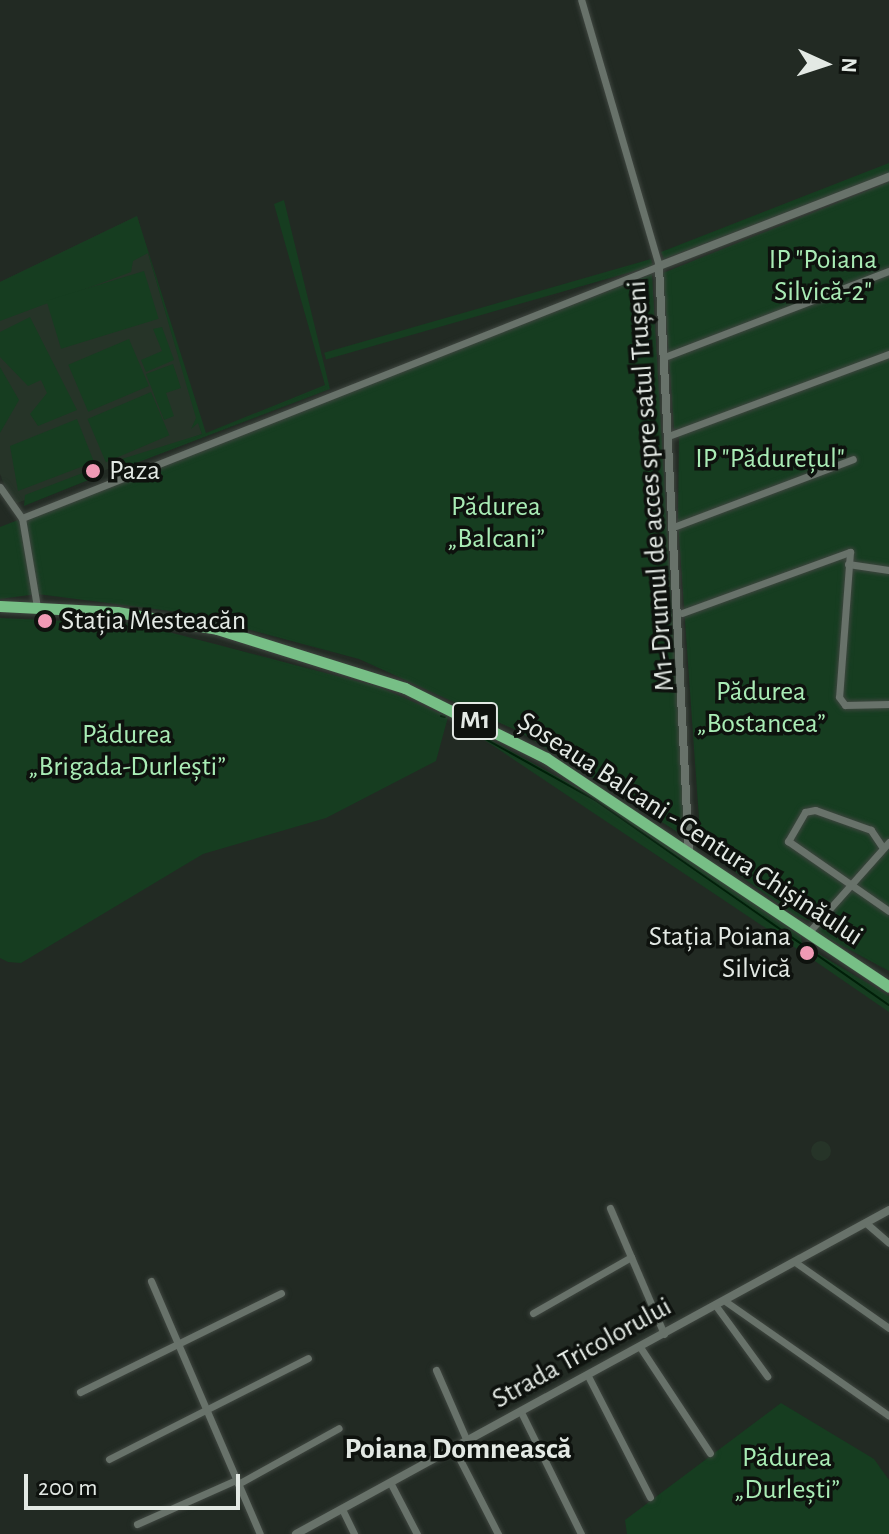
<!DOCTYPE html>
<html>
<head>
<meta charset="utf-8">
<style>
  body { margin:0 }
  #map { position:relative; width:889px; height:1534px; overflow:hidden; background:#222a23; font-family:"Alegreya Sans",sans-serif }
  div>[style] { position:absolute }
  .built>* { inset:0; background:#263428 }
  .round { border-radius:50% }
  .green>* { inset:0; background:#163d20; transform-origin:0 0 }
  .stream>* { height:2px; margin:-1px; padding:0 1px; transform-origin:1px; border-radius:1px; background:#011f09 }
  .roads { filter:drop-shadow(0 0 2px #3f4640) drop-shadow(0 0 2px #3f4640) }
  .minor>* { height:7px; margin:-3.5px; padding:0 3.5px; transform-origin:3.5px; border-radius:3.5px; background:#68726a }
  .tertiary>* { height:8px; margin:-4px; padding:0 4px; transform-origin:4px; border-radius:4px; background:#68726a }
  .trunk>* { height:11px; margin:-5.5px; padding:0 5.5px; transform-origin:5.5px; border-radius:5.5px; background:#77bf86 }
  .dots>* { width:22px; height:22px; translate:-50% -50%; box-sizing:border-box; border:4px solid #0e120e; border-radius:50% }
  span { translate:-50% -50%; white-space:nowrap; text-align:center; line-height:1.15; -webkit-text-stroke:7px #0e120e; paint-order:stroke }
  .shield-label span { padding:2px 6px; background:#0e120e; border:2px solid; border-radius:6px; -webkit-text-stroke-width:0 }
  .shield-label { font-size:26px; color:#e3e9e4; font-weight:700 }
  .park-label { font-size:28px; color:#a9ecb5 }
  .poi-label { font-size:28px; color:#e3e9e4 }
  .left { translate:0 -50%; text-align:left }
  .right { translate:-100% -50%; text-align:right }
  .street-label { font-size:28px; color:#e3e9e4 }
  .neighbourhood-label { font-size:30px; color:#e3e9e4; font-weight:700 }
  .north { position:absolute; left:785px; top:24px; width:80px; height:80px; -webkit-text-stroke:6px #0e120e; paint-order:stroke; rotate:93deg; font-size:22px; font-weight:700; line-height:32px; text-align:center; color:#e3e9e4 }
  .north::after { content:''; display:block; margin:auto; width:28px; height:36px; background:#e3e9e4; clip-path:polygon(50% 0,100% 100%,50% 72%,0 100%) }
  .scale { position:absolute; left:24px; top:1474px; width:216px; height:36px; box-sizing:border-box; border:4px solid #e3e9e4; border-top:0; padding-left:10px; font-size:24px; line-height:28px; white-space:nowrap; color:#e3e9e4; -webkit-text-stroke:6px #0e120e; paint-order:stroke }
</style>
</head>
<body>
<div id="map">
  <div class="built">
    <div style="clip-path:polygon(137px 216px,202px 434px,12px 505px,0 474px,0 282px)"></div>
    <div class="round" style="left:811px;top:1141px;width:20px;height:20px"></div>
  </div>
  <div class="green">
    <div style="clip-path:polygon(889px 163px,889px 173px,664px 259px,661px 252px)"></div>
    <div style="clip-path:polygon(889px 182px,889px 971px,820px 934px,819px 924px,795px 916px,701px 847px,678px 522px,679px 429px,674px 429px,663px 273px)"></div>
    <div style="clip-path:polygon(284px 200px,330px 389px,110px 473px,109px 463px,202px 434px,198px 423px,191px 429px,196px 418px,148px 253px,133px 261px,131px 272px,0 321px,0 282px,137px 216px,206px 433px,325px 385px,274px 204px)"></div>
    <div style="left:651px;top:259px;width:7px;height:340px;rotate:74deg"></div>
    <div style="left:144px;top:271px;width:50px;height:102px;rotate:73deg"></div>
    <div style="clip-path:polygon(652px 274px,685px 827px,679px 833px,520px 732px,359px 659px,186px 613px,37px 594px,0 599px,0 527px)"></div>
    <div style="clip-path:polygon(30px 317px,77px 410px,38px 426px,30px 414px,47px 393px,41px 380px,28px 386px,0 357px,0 332px)"></div>
    <div style="clip-path:polygon(162px 327px,174px 360px,146px 372px,141px 360px,162px 351px,153px 329px)"></div>
    <div style="left:129px;top:339px;width:51px;height:66px;rotate:67deg"></div>
    <div style="clip-path:polygon(173px 364px,181px 388px,166px 393px,174px 416px,164px 420px,146px 374px)"></div>
    <div style="clip-path:polygon(0 367px,19px 400px,0 433px)"></div>
    <div style="left:151px;top:392px;width:47px;height:69px;rotate:67deg"></div>
    <div style="clip-path:polygon(77px 419px,94px 462px,18px 491px,10px 446px)"></div>
    <div style="clip-path:polygon(88px 471px,101px 475px,24px 506px,25px 495px)"></div>
    <div style="clip-path:polygon(0 618px,138px 624px,379px 687px,448px 717px,436px 761px,326px 818px,203px 854px,21px 963px,8px 962px,0 958px)"></div>
    <div style="clip-path:polygon(453px 719px,610px 806px,801px 936px,803px 953px)"></div>
    <div style="clip-path:polygon(814px 951px,889px 996px,889px 1012px,809px 957px)"></div>
    <div style="clip-path:polygon(781px 1403px,874px 1459px,889px 1480px,889px 1534px,627px 1534px,625px 1520px)"></div>
  </div>
  <div class="stream">
    <div style="left:441px;top:716px;width:4px;rotate:14deg"></div>
    <div style="left:455px;top:722px;width:160px;rotate:29.1deg"></div>
    <div style="left:595px;top:800px;width:358px;rotate:34.9deg"></div>
  </div>
  <div class="roads">
    <div class="minor">
      <div style="left:667px;top:356px;width:238px;rotate:-21deg"></div>
      <div style="left:671px;top:435px;width:233px;rotate:-20.4deg"></div>
      <div style="left:0;top:487px;width:38px;rotate:55deg"></div>
      <div style="left:22px;top:518px;width:685px;rotate:-21.58deg"></div>
      <div style="left:659px;top:266px;width:277px;rotate:-106.3deg"></div>
      <div style="left:22px;top:518px;width:90px;rotate:80.4deg"></div>
      <div style="left:676px;top:526px;width:189px;rotate:-20.7deg"></div>
      <div style="left:848px;top:564px;width:41px;rotate:8.3deg"></div>
      <div style="left:682px;top:613px;width:179px;rotate:-20deg"></div>
      <div style="left:850px;top:552px;width:145px;rotate:94.3deg"></div>
      <div style="left:839px;top:697px;width:10px;rotate:53deg"></div>
      <div style="left:845px;top:705px;width:44px;rotate:-1.3deg"></div>
      <div style="left:883px;top:848px;width:22px;rotate:-124deg"></div>
      <div style="left:871px;top:830px;width:59px;rotate:-160.3deg"></div>
      <div style="left:815px;top:810px;width:10px;rotate:169deg"></div>
      <div style="left:805px;top:812px;width:34px;rotate:120deg"></div>
      <div style="left:788px;top:841px;width:123px;rotate:34.7deg"></div>
      <div style="left:808px;top:933px;width:122px;rotate:-48.3deg"></div>
      <div style="left:610px;top:1208px;width:137px;rotate:66.8deg"></div>
      <div style="left:866px;top:1223px;width:30px;rotate:41deg"></div>
      <div style="left:795px;top:1262px;width:115px;rotate:35.1deg"></div>
      <div style="left:151px;top:1281px;width:275px;rotate:66.7deg"></div>
      <div style="left:725px;top:1301px;width:200px;rotate:35deg"></div>
      <div style="left:716px;top:1306px;width:87px;rotate:53.9deg"></div>
      <div style="left:533px;top:1313px;width:113px;rotate:-29.7deg"></div>
      <div style="left:640px;top:1347px;width:127px;rotate:56.6deg"></div>
      <div style="left:436px;top:1370px;width:77px;rotate:66.4deg"></div>
      <div style="left:588px;top:1376px;width:136px;rotate:62.9deg"></div>
      <div style="left:80px;top:1392px;width:224px;rotate:-26.2deg"></div>
      <div style="left:521px;top:1412px;width:136px;rotate:63.8deg"></div>
      <div style="left:454px;top:1448px;width:97px;rotate:62.9deg"></div>
      <div style="left:109px;top:1459px;width:223px;rotate:-26.9deg"></div>
      <div style="left:390px;top:1482px;width:59px;rotate:62.6deg"></div>
      <div style="left:238px;top:1484px;width:115px;rotate:-29deg"></div>
      <div style="left:342px;top:1509px;width:28px;rotate:64deg"></div>
      <div style="left:137px;top:1524px;width:108px;rotate:-24deg"></div>
    </div>
    <div class="tertiary">
      <div style="left:689px;top:853px;width:588px;rotate:-92.93deg"></div>
      <div style="left:659px;top:266px;width:247px;rotate:-21.2deg"></div>
      <div style="left:296px;top:1534px;width:676px;rotate:-28.65deg"></div>
    </div>
    <div class="trunk">
      <div style="left:0;top:606px;width:117px;rotate:2.9deg"></div>
      <div style="left:117px;top:612px;width:101px;rotate:9.6deg"></div>
      <div style="left:217px;top:629px;width:197px;rotate:17.4deg"></div>
      <div style="left:405px;top:688px;width:157px;rotate:26.4deg"></div>
      <div style="left:546px;top:758px;width:412px;rotate:33.7deg"></div>
    </div>
  </div>
  <div class="dots">
    <div style="left:93px;top:471px;background:#f09ab5"></div>
    <div style="left:45px;top:621px;background:#f09ab5"></div>
    <div style="left:807px;top:953px;background:#f09ab5"></div>
  </div>
  <div class="shield-label">
    <span style="left:475px;top:721px">M1</span>
  </div>
  <div class="park-label">
    <span style="left:823px;top:276px">IP "Poiana<br>Silvică-2"</span>
    <span style="left:770px;top:459px">IP "Pădurețul"</span>
    <span style="left:496px;top:523px">Pădurea<br>„Balcani”</span>
    <span style="left:761px;top:708px">Pădurea<br>„Bostancea”</span>
    <span style="left:127px;top:751px">Pădurea<br>„Brigada-Durlești”</span>
    <span style="left:787px;top:1474px">Pădurea<br>„Durlești”</span>
  </div>
  <div class="poi-label">
    <span class="left" style="left:109px;top:471px">Paza</span>
    <span class="left" style="left:61px;top:621px">Stația Mesteacăn</span>
    <span class="right" style="left:791px;top:953px">Stația Poiana<br>Silvică</span>
  </div>
  <div class="street-label">
    <span style="left:651px;top:486px;rotate:-94deg">M1-Drumul de acces spre satul Trușeni</span>
    <span style="left:690px;top:829px;rotate:33deg">Șoseaua Balcani - Centura Chișinăului</span>
    <span style="left:582px;top:1353px;rotate:-29deg">Strada Tricolorului</span>
  </div>
  <div class="neighbourhood-label">
    <span style="left:458px;top:1449px">Poiana Domnească</span>
  </div>
  <div class="north">N</div>
  <div class="scale">200 m</div>
</div>
</body>
</html>
